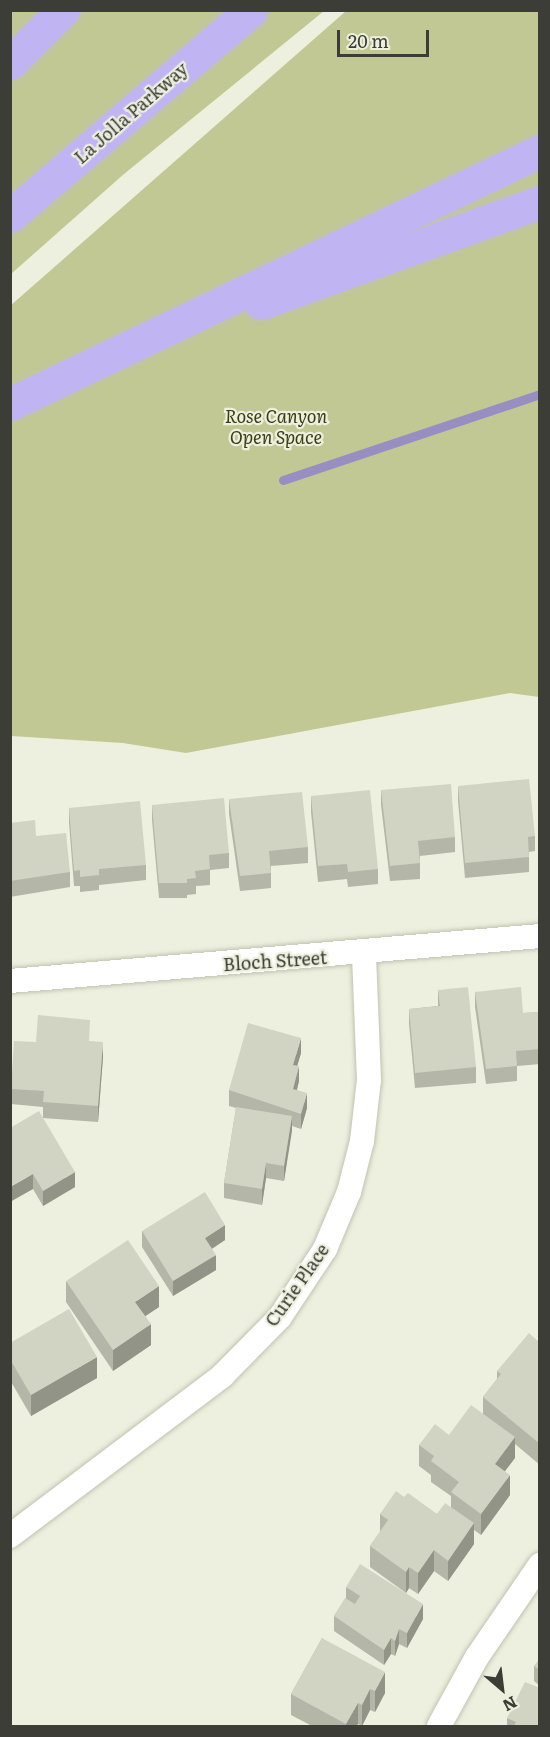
<!DOCTYPE html>
<html>
<head>
<meta charset="utf-8">
<style>
  body { margin:0 }
  #map { position:relative; width:550px; height:1737px; overflow:hidden; background:#edf0de; font-family:Literata,serif }
  div>[style] { position:absolute }
  .green>* { inset:0; background:#c2c894 }
  .stream>* { height:9px; margin:-4.5px; padding:0 4.5px; transform-origin:4.5px; border-radius:4.5px; background:#988ec2 }
  .roads { filter:drop-shadow(0 0 2px #c1c3b2) drop-shadow(0 0 2px #c1c3b2) }
  .street>* { height:24px; margin:-12px; padding:0 12px; transform-origin:12px; border-radius:12px; background:#fff }
  .highway>* { height:33px; margin:-16.5px; padding:0 16.5px; transform-origin:16.5px; border-radius:16.5px; background:#c0b4f2 }
  .wall>* { inset:0; background:#b4b6a7 }
  .shaded-wall>* { inset:0; background:#929488; transform-origin:0 0 }
  .building>* { inset:0; background:#d1d4c2 }
  span { translate:-50% -50%; white-space:nowrap; text-align:center; line-height:1.15; -webkit-text-stroke:4.5px #edf0de; paint-order:stroke }
  .street-label { font-size:18px; color:#3c3d36 }
  .park-label { font-size:18px; color:#3b3e12; font-style:italic }
  .frame { position:absolute; inset:0; border:12px solid #3c3d36; pointer-events:none }
  .north { position:absolute; left:472px; top:1659px; width:60px; height:60px; -webkit-text-stroke:4px #edf0de; paint-order:stroke; rotate:152deg; font-size:16px; font-weight:700; line-height:24px; text-align:center; color:#3c3d36 }
  .north::after { content:''; display:block; margin:auto; width:21px; height:27px; background:#3c3d36; clip-path:polygon(50% 0,100% 100%,50% 72%,0 100%) }
  .scale { position:absolute; left:337px; top:30px; width:92px; height:27px; box-sizing:border-box; border:3px solid #3c3d36; border-top:0; padding-left:8px; font-size:18px; line-height:21px; white-space:nowrap; color:#3c3d36; -webkit-text-stroke:4px #edf0de; paint-order:stroke }
</style>
</head>
<body>
<div id="map">
  <div class="green">
    <div style="clip-path:polygon(11px 11px,324px 11px,124px 174px,11px 274px)"></div>
    <div style="clip-path:polygon(346px 11px,539px 11px,539px 697px,510px 693px,186px 753px,123px 743px,11px 736px,10px 306px)"></div>
  </div>
  <div class="stream">
    <div style="left:283px;top:480px;width:271px;rotate:-18.5deg"></div>
  </div>
  <div class="roads">
    <div class="street">
      <div style="left:10px;top:981px;width:532px;rotate:-4.85deg"></div>
      <div style="left:10px;top:1536px;width:266px;rotate:-37deg"></div>
      <div style="left:222px;top:1376px;width:83px;rotate:-45.5deg"></div>
      <div style="left:280px;top:1317px;width:82px;rotate:-56.5deg"></div>
      <div style="left:325px;top:1249px;width:62px;rotate:-67.2deg"></div>
      <div style="left:349px;top:1192px;width:53px;rotate:-75.7deg"></div>
      <div style="left:362px;top:1141px;width:61px;rotate:-83.5deg"></div>
      <div style="left:369px;top:1080px;width:126px;rotate:-92.3deg"></div>
      <div style="left:439px;top:1726px;width:79px;rotate:-61.2deg"></div>
      <div style="left:477px;top:1657px;width:112px;rotate:-55.6deg"></div>
    </div>
    <div class="highway">
      <div style="left:10px;top:63px;width:75px;rotate:-45deg"></div>
      <div style="left:10px;top:216px;width:317px;rotate:-40.5deg"></div>
      <div style="left:261px;top:303px;width:297px;rotate:-19.9deg"></div>
      <div style="left:10px;top:404px;width:587px;rotate:-25.52deg"></div>
    </div>
  </div>
  <div class="wall">
    <div style="clip-path:polygon(458px 786px,535px 836px,535px 851px,529px 852px,529px 872px,465px 878px,458px 801px)"></div>
    <div style="clip-path:polygon(381px 790px,455px 837px,455px 852px,420px 856px,420px 879px,390px 881px,381px 805px)"></div>
    <div style="clip-path:polygon(311px 796px,378px 869px,378px 884px,348px 887px,347px 879px,318px 882px,311px 812px)"></div>
    <div style="clip-path:polygon(229px 799px,308px 847px,308px 863px,271px 866px,271px 888px,240px 891px,229px 814px)"></div>
    <div style="clip-path:polygon(152px 805px,229px 853px,229px 868px,210px 870px,210px 885px,196px 886px,196px 894px,187px 895px,187px 898px,159px 898px,152px 820px)"></div>
    <div style="clip-path:polygon(69px 808px,146px 865px,146px 880px,99px 885px,99px 890px,80px 892px,80px 886px,74px 886px,69px 823px)"></div>
    <div style="clip-path:polygon(10px 823px,36px 836px,70px 872px,70px 887px,10px 897px)"></div>
    <div style="clip-path:polygon(438px 990px,476px 1067px,476px 1083px,415px 1088px,409px 1024px,409px 1009px,438px 1006px)"></div>
    <div style="clip-path:polygon(475px 992px,523px 1013px,540px 1012px,540px 1064px,517px 1066px,517px 1081px,486px 1084px,475px 1007px)"></div>
    <div style="clip-path:polygon(90px 1041px,103px 1057px,98px 1122px,43px 1118px,43px 1107px,11px 1104px,11px 1089px,36px 1042px)"></div>
    <div style="clip-path:polygon(301px 1053px,297px 1066px,299px 1081px,297px 1090px,307px 1108px,301px 1129px,292px 1126px,284px 1181px,266px 1178px,262px 1205px,224px 1198px,224px 1183px,236px 1108px,229px 1106px,229px 1090px)"></div>
    <div style="clip-path:polygon(10px 1128px,75px 1187px,43px 1206px,33px 1189px)"></div>
    <div style="clip-path:polygon(142px 1231px,225px 1240px,212px 1249px,216px 1270px,173px 1296px,142px 1247px)"></div>
    <div style="clip-path:polygon(66px 1281px,159px 1307px,145px 1316px,151px 1345px,113px 1371px,66px 1302px)"></div>
    <div style="clip-path:polygon(10px 1343px,97px 1378px,31px 1416px,10px 1380px)"></div>
    <div style="clip-path:polygon(540px 1343px,540px 1465px,515px 1444px,515px 1458px,505px 1471px,510px 1495px,481px 1535px,474px 1530px,474px 1544px,448px 1581px,434px 1571px,418px 1594px,409px 1588px,406px 1593px,370px 1567px,370px 1546px,380px 1532px,380px 1514px,404px 1497px,437px 1514px,451px 1507px,451px 1496px,431px 1482px,431px 1475px,419px 1466px,419px 1445px,449px 1435px,483px 1414px,483px 1397px,497px 1379px,497px 1371px)"></div>
    <div style="clip-path:polygon(346px 1587px,423px 1619px,407px 1648px,399px 1644px,395px 1656px,391px 1654px,384px 1665px,334px 1631px,334px 1616px,346px 1598px)"></div>
    <div style="clip-path:polygon(322px 1638px,385px 1693px,375px 1712px,370px 1710px,362px 1726px,358px 1724px,356px 1726px,312px 1726px,291px 1715px,291px 1694px)"></div>
    <div style="clip-path:polygon(540px 1659px,540px 1686px,534px 1681px,534px 1666px)"></div>
    <div style="clip-path:polygon(507px 1718px,540px 1726px,507px 1726px)"></div>
  </div>
  <div class="shaded-wall">
    <div style="clip-path:polygon(301px 1038px,301px 1053px,293px 1080px,293px 1065px)"></div>
    <div style="clip-path:polygon(103px 1042px,103px 1057px,98px 1122px,98px 1106px)"></div>
    <div style="clip-path:polygon(299px 1066px,299px 1081px,293px 1104px,293px 1089px)"></div>
    <div style="clip-path:polygon(307px 1093px,307px 1108px,301px 1129px,301px 1114px)"></div>
    <div style="clip-path:polygon(292px 1116px,292px 1131px,284px 1181px,284px 1166px)"></div>
    <div style="clip-path:polygon(266px 1163px,266px 1178px,262px 1205px,262px 1189px)"></div>
    <div style="clip-path:polygon(75px 1172px,75px 1187px,43px 1206px,43px 1191px)"></div>
    <div style="clip-path:polygon(33px 1174px,33px 1189px,10px 1202px,10px 1187px)"></div>
    <div style="clip-path:polygon(225px 1225px,225px 1240px,205px 1253px,205px 1238px)"></div>
    <div style="clip-path:polygon(216px 1255px,216px 1270px,173px 1296px,173px 1281px)"></div>
    <div style="clip-path:polygon(159px 1286px,159px 1307px,135px 1323px,135px 1302px)"></div>
    <div style="clip-path:polygon(151px 1324px,151px 1345px,113px 1371px,113px 1350px)"></div>
    <div style="clip-path:polygon(97px 1357px,97px 1378px,31px 1416px,31px 1395px)"></div>
    <div style="left:12px;top:1407px;width:21px;height:2px;rotate:90deg"></div>
    <div style="clip-path:polygon(515px 1437px,515px 1458px,495px 1484px,495px 1464px)"></div>
    <div style="clip-path:polygon(510px 1475px,510px 1495px,481px 1535px,481px 1514px)"></div>
    <div style="clip-path:polygon(474px 1523px,474px 1544px,448px 1581px,448px 1561px)"></div>
    <div style="clip-path:polygon(434px 1550px,434px 1571px,418px 1594px,418px 1573px)"></div>
    <div style="clip-path:polygon(409px 1567px,409px 1588px,406px 1593px,406px 1572px)"></div>
    <div style="clip-path:polygon(423px 1604px,423px 1619px,407px 1648px,407px 1633px)"></div>
    <div style="clip-path:polygon(399px 1629px,399px 1644px,395px 1656px,395px 1641px)"></div>
    <div style="clip-path:polygon(391px 1638px,391px 1654px,384px 1665px,384px 1650px)"></div>
    <div style="clip-path:polygon(385px 1672px,385px 1693px,375px 1712px,375px 1691px)"></div>
    <div style="clip-path:polygon(370px 1689px,370px 1710px,362px 1726px,362px 1705px)"></div>
    <div style="clip-path:polygon(358px 1703px,358px 1724px,356px 1726px,346px 1726px,346px 1724px)"></div>
  </div>
  <div class="building">
    <div style="clip-path:polygon(529px 779px,535px 836px,528px 837px,529px 857px,465px 863px,458px 786px)"></div>
    <div style="clip-path:polygon(451px 784px,455px 837px,418px 841px,420px 863px,390px 866px,381px 790px)"></div>
    <div style="clip-path:polygon(370px 790px,378px 869px,348px 872px,347px 864px,318px 866px,311px 796px)"></div>
    <div style="clip-path:polygon(302px 792px,308px 847px,269px 851px,271px 873px,240px 876px,229px 799px)"></div>
    <div style="clip-path:polygon(224px 798px,229px 853px,209px 855px,210px 869px,195px 871px,196px 878px,187px 879px,187px 883px,159px 883px,152px 805px)"></div>
    <div style="clip-path:polygon(140px 801px,146px 865px,99px 869px,99px 875px,80px 877px,80px 870px,74px 871px,69px 808px)"></div>
    <div style="clip-path:polygon(35px 820px,36px 836px,66px 833px,70px 872px,10px 881px,10px 823px)"></div>
    <div style="clip-path:polygon(468px 987px,476px 1067px,415px 1073px,409px 1009px,440px 1006px,438px 990px)"></div>
    <div style="clip-path:polygon(521px 987px,523px 1013px,540px 1012px,540px 1049px,516px 1051px,517px 1066px,486px 1069px,475px 992px)"></div>
    <div style="clip-path:polygon(38px 1015px,90px 1020px,89px 1041px,103px 1042px,98px 1106px,43px 1102px,44px 1091px,11px 1089px,14px 1041px,36px 1042px)"></div>
    <div style="clip-path:polygon(248px 1023px,301px 1038px,293px 1065px,299px 1066px,293px 1089px,307px 1093px,301px 1114px,229px 1090px)"></div>
    <div style="clip-path:polygon(236px 1107px,292px 1116px,284px 1166px,266px 1163px,262px 1189px,224px 1183px)"></div>
    <div style="clip-path:polygon(39px 1111px,75px 1172px,43px 1191px,33px 1174px,10px 1187px,10px 1128px)"></div>
    <div style="clip-path:polygon(205px 1192px,225px 1225px,205px 1238px,216px 1255px,173px 1281px,142px 1231px)"></div>
    <div style="clip-path:polygon(128px 1240px,159px 1286px,135px 1302px,151px 1324px,113px 1350px,66px 1281px)"></div>
    <div style="clip-path:polygon(69px 1309px,97px 1357px,31px 1395px,10px 1359px,10px 1343px)"></div>
    <div style="clip-path:polygon(529px 1333px,540px 1343px,540px 1444px,483px 1397px,501px 1374px,497px 1371px)"></div>
    <div style="clip-path:polygon(471px 1405px,515px 1437px,495px 1464px,510px 1475px,481px 1514px,451px 1492px,459px 1482px,431px 1461px,434px 1456px,419px 1445px,435px 1424px,449px 1435px)"></div>
    <div style="clip-path:polygon(396px 1491px,404px 1497px,408px 1493px,437px 1514px,445px 1503px,474px 1523px,448px 1561px,434px 1550px,418px 1573px,409px 1567px,406px 1572px,370px 1546px,388px 1520px,380px 1514px)"></div>
    <div style="clip-path:polygon(360px 1564px,423px 1604px,407px 1633px,399px 1629px,395px 1641px,391px 1638px,384px 1650px,334px 1616px,345px 1598px,355px 1604px,360px 1596px,346px 1587px)"></div>
    <div style="clip-path:polygon(322px 1638px,385px 1672px,375px 1691px,370px 1689px,362px 1705px,358px 1703px,346px 1724px,291px 1694px)"></div>
    <div style="clip-path:polygon(540px 1659px,540px 1670px,534px 1666px)"></div>
    <div style="clip-path:polygon(525px 1682px,540px 1688px,540px 1726px,514px 1726px,516px 1722px,507px 1718px)"></div>
  </div>
  <div class="street-label">
    <span style="left:131px;top:113px;rotate:-41deg">La Jolla Parkway</span>
    <span style="left:275px;top:961px;rotate:-4deg">Bloch Street</span>
    <span style="left:297px;top:1285px;rotate:-55deg">Curie Place</span>
  </div>
  <div class="park-label">
    <span style="left:276px;top:427px">Rose Canyon<br>Open Space</span>
  </div>
  <div class="frame"></div>
  <div class="north">N</div>
  <div class="scale">20 m</div>
</div>
</body>
</html>
